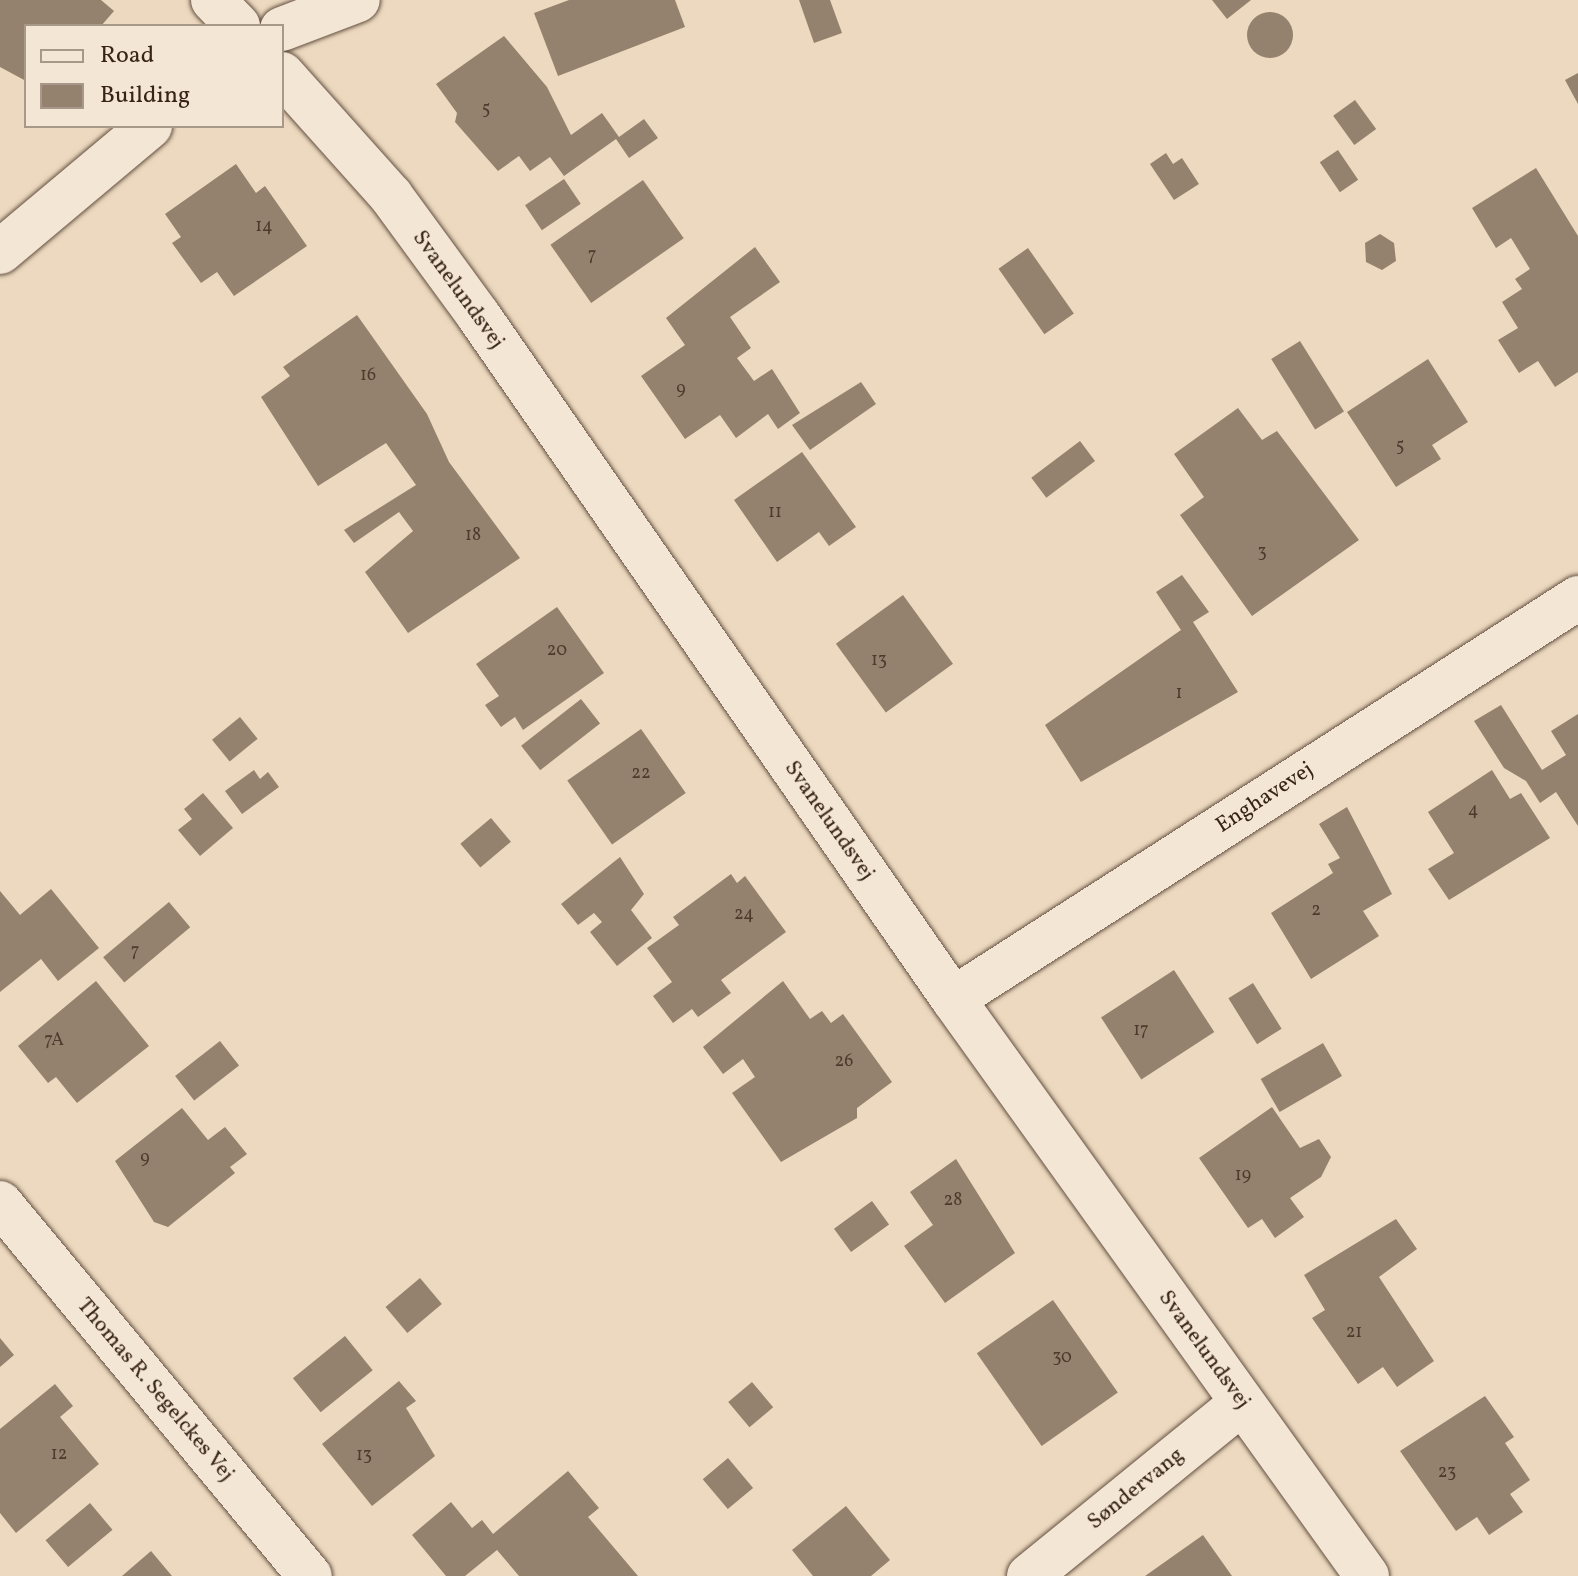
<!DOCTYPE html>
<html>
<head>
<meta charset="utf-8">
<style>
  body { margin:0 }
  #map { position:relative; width:1578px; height:1576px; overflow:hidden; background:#ecd9bf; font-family:Vollkorn,serif }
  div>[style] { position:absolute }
  .building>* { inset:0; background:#95826e; transform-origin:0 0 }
  .round { border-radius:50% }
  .roads { filter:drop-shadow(0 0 2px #645041) drop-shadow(0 0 2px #645041) }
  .minor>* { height:44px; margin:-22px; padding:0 22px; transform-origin:22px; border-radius:22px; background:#f3e6d5 }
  span { translate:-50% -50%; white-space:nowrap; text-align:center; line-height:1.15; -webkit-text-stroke:6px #f3e6d5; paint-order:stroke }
  .number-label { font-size:18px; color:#4e3b2d }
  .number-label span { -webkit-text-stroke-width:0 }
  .street-label { font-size:22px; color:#372317 }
  .legend { position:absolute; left:24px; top:24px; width:260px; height:104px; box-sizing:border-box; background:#f3e6d5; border:2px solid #a89889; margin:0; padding:10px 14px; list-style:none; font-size:24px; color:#372317 }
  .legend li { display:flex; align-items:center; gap:16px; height:40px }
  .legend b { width:40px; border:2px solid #a89889 }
</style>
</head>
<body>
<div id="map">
  <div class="building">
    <div style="clip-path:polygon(0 0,101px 0,114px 11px,101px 26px,26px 26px,26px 81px,0 67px)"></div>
    <div style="clip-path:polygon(569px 0,675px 0,685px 27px,558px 76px,534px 13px)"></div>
    <div style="clip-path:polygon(799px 0,830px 0,842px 33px,814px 43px)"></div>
    <div style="clip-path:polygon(1212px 0,1251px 0,1227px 19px)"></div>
    <div class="round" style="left:1247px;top:12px;width:46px;height:46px"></div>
    <div style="clip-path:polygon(504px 36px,547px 87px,571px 135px,602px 113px,619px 137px,644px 119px,658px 138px,629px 158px,616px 139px,564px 176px,550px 157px,530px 171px,519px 156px,498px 171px,455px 122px,457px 113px,436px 84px)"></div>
    <div style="clip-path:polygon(1578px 73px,1578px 104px,1565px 80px)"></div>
    <div style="left:1355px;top:100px;width:36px;height:27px;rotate:54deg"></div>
    <div style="left:1338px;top:150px;width:36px;height:22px;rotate:56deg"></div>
    <div style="clip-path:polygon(1166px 153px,1173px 164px,1182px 158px,1199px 184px,1174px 200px,1150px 164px)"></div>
    <div style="clip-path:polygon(236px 164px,256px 193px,265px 186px,307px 246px,234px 296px,217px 272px,201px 283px,172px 243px,181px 237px,165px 214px)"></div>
    <div style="clip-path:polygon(1536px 168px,1578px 236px,1578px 372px,1555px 387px,1538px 361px,1519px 373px,1498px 340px,1518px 328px,1502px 302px,1522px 289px,1515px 279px,1530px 269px,1511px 238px,1496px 248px,1472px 208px)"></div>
    <div style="left:564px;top:179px;width:30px;height:47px;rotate:56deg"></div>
    <div style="left:643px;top:180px;width:71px;height:113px;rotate:55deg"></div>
    <div style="clip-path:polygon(1380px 234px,1394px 243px,1396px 261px,1382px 270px,1366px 262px,1365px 243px)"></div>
    <div style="clip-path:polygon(755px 247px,780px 282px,730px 317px,751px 348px,737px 358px,754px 381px,772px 369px,800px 413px,778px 429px,768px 414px,736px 438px,720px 415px,685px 439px,641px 376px,685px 345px,666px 318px)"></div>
    <div style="left:1028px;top:248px;width:80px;height:36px;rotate:55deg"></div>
    <div style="clip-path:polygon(357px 315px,427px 414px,449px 462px,520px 558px,408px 633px,365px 572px,413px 531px,399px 512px,354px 543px,344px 530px,416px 485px,386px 443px,318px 486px,261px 397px,290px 376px,283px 367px)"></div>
    <div style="left:1300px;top:341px;width:83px;height:34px;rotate:58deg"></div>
    <div style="clip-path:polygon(1428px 359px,1468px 422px,1432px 445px,1441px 459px,1396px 487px,1347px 412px)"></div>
    <div style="clip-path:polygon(861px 382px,876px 404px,810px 450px,792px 425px)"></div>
    <div style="clip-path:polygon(1238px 408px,1262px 440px,1277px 431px,1359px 540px,1252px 616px,1180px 515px,1204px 497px,1174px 454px)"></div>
    <div style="left:1080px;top:441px;width:25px;height:61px;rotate:53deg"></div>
    <div style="clip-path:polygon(802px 452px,856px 527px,829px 546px,819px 532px,777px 562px,734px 500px)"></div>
    <div style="clip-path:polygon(1182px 575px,1209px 612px,1193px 622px,1238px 692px,1081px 782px,1045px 725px,1181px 630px,1156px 592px)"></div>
    <div style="left:903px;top:595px;width:85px;height:83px;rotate:54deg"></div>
    <div style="clip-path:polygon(557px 607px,604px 673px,523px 730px,515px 717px,501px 727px,485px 705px,499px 696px,476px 664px)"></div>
    <div style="left:581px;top:699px;width:31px;height:76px;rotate:52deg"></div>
    <div style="clip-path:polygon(1501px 705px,1542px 770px,1566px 755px,1551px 731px,1578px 714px,1578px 826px,1556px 792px,1540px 803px,1526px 781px,1504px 768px,1474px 721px)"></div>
    <div style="left:240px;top:717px;width:28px;height:36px;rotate:51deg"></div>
    <div style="left:641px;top:729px;width:78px;height:90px;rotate:55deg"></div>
    <div style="clip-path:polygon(254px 770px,260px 779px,268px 772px,279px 787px,242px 814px,225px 791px)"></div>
    <div style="clip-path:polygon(1492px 770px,1510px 799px,1521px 793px,1550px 838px,1449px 900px,1428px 869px,1454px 853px,1428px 812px)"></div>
    <div style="clip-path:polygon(203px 793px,233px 828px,200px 856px,178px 830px,192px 819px,184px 809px)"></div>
    <div style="clip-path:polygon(1347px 807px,1392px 894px,1363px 911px,1379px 936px,1311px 979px,1271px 913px,1333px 873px,1328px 864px,1340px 858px,1319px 824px)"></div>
    <div style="left:491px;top:818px;width:31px;height:40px;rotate:50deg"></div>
    <div style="clip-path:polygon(620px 857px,644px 894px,631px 910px,652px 938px,617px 966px,590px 932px,602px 922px,594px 913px,578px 925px,561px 904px)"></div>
    <div style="clip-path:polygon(731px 874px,737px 883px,745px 876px,786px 932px,721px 980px,731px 993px,698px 1017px,692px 1009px,673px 1023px,653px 996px,672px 982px,647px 948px,679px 925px,673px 917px)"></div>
    <div style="clip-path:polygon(51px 889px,99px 948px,58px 981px,41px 959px,0 992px,0 891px,20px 915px)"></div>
    <div style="left:169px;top:902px;width:33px;height:86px;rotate:50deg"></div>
    <div style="left:1174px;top:970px;width:74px;height:87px;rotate:57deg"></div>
    <div style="clip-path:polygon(96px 981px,149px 1046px,77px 1103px,56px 1077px,48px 1083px,18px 1046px)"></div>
    <div style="clip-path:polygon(783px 981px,810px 1019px,822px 1011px,831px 1023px,843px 1014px,892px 1082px,857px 1108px,857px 1118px,781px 1162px,732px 1093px,755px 1077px,743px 1059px,723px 1074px,703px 1047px)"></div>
    <div style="left:1253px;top:983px;width:54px;height:29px;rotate:58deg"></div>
    <div style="left:220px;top:1041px;width:31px;height:57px;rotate:52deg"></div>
    <div style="left:1323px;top:1043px;width:38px;height:72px;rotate:60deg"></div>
    <div style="clip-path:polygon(1272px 1107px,1300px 1148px,1319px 1139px,1331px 1157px,1321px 1177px,1290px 1198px,1304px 1217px,1275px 1238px,1262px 1219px,1248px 1228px,1199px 1158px)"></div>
    <div style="clip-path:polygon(182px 1108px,208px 1140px,225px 1127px,247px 1154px,230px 1167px,235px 1173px,168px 1227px,154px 1222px,115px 1161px)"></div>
    <div style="clip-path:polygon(956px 1159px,1015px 1253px,945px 1303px,904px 1246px,933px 1225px,910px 1192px)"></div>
    <div style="left:872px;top:1201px;width:29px;height:47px;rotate:54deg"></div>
    <div style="clip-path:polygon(1396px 1219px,1417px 1249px,1379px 1277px,1434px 1361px,1397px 1387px,1383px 1367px,1358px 1384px,1312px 1318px,1325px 1310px,1304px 1275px)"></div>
    <div style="left:420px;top:1278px;width:34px;height:45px;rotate:50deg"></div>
    <div style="left:1053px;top:1300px;width:113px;height:93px;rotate:55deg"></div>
    <div style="left:345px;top:1336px;width:44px;height:67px;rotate:51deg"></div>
    <div style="clip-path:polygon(0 1338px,14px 1355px,0 1367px)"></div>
    <div style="clip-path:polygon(399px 1381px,416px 1401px,406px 1408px,435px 1456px,372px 1506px,322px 1444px)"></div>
    <div style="left:752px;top:1382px;width:33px;height:31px;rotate:50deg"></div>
    <div style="clip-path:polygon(55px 1384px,73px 1406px,60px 1417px,99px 1464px,16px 1533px,0 1513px,0 1429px)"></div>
    <div style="clip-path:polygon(1485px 1396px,1514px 1437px,1505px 1443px,1530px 1480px,1510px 1494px,1523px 1512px,1489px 1535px,1477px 1517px,1456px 1531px,1400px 1451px)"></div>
    <div style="left:728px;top:1458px;width:39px;height:33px;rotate:50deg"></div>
    <div style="clip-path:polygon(568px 1471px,599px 1508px,588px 1517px,638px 1576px,519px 1576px,497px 1550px,465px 1576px,446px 1576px,412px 1535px,451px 1502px,472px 1528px,482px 1520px,493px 1534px)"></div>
    <div style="left:90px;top:1503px;width:35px;height:58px;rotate:50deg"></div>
    <div style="clip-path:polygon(846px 1506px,890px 1560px,871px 1576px,813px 1576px,792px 1550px)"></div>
    <div style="clip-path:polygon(1203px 1535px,1232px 1576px,1145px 1576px)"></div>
    <div style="clip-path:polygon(151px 1551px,172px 1576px,122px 1576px)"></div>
  </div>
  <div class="roads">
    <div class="minor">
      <div style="left:213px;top:0;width:36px;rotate:46deg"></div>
      <div style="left:282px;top:29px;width:81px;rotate:-20.9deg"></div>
      <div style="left:282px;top:74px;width:164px;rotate:48.2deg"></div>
      <div style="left:391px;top:196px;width:147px;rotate:53.8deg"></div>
      <div style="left:478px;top:315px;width:833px;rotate:55.22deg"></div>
      <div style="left:953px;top:999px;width:710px;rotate:54.34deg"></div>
      <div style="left:0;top:252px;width:196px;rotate:-40deg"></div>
      <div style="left:953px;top:999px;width:743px;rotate:-32.68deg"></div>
      <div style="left:0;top:1203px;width:485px;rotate:50.3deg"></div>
      <div style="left:1029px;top:1576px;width:274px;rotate:-39.1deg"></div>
    </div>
  </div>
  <div class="number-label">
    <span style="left:486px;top:110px">5</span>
    <span style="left:264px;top:227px">14</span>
    <span style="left:592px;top:256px">7</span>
    <span style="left:368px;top:376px">16</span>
    <span style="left:681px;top:390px">9</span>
    <span style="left:1400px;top:447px">5</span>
    <span style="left:775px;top:513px">11</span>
    <span style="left:473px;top:536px">18</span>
    <span style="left:1262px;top:553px">3</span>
    <span style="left:557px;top:651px">20</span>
    <span style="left:879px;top:661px">13</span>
    <span style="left:1179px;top:694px">1</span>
    <span style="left:641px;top:774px">22</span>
    <span style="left:1473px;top:811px">4</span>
    <span style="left:1316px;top:911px">2</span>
    <span style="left:744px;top:915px">24</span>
    <span style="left:135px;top:952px">7</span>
    <span style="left:1141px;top:1031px">17</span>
    <span style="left:54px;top:1041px">7A</span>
    <span style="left:844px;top:1062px">26</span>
    <span style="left:145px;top:1159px">9</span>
    <span style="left:1243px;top:1176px">19</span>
    <span style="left:953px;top:1201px">28</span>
    <span style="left:1354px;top:1333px">21</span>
    <span style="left:1062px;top:1358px">30</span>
    <span style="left:59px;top:1455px">12</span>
    <span style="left:364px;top:1456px">13</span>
    <span style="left:1447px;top:1473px">23</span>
  </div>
  <div class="street-label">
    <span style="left:458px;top:290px;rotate:54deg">Svanelundsvej</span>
    <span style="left:1265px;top:798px;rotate:-33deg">Enghavevej</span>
    <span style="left:829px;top:821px;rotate:55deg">Svanelundsvej</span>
    <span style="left:1204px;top:1350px;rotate:54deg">Svanelundsvej</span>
    <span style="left:155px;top:1390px;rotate:50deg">Thomas R. Segelckes Vej</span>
    <span style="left:1136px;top:1489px;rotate:-39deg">Søndervang</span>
  </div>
  <ul class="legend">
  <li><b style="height:10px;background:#f3e6d5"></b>Road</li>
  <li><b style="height:22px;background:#95826e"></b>Building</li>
  </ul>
</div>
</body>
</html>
